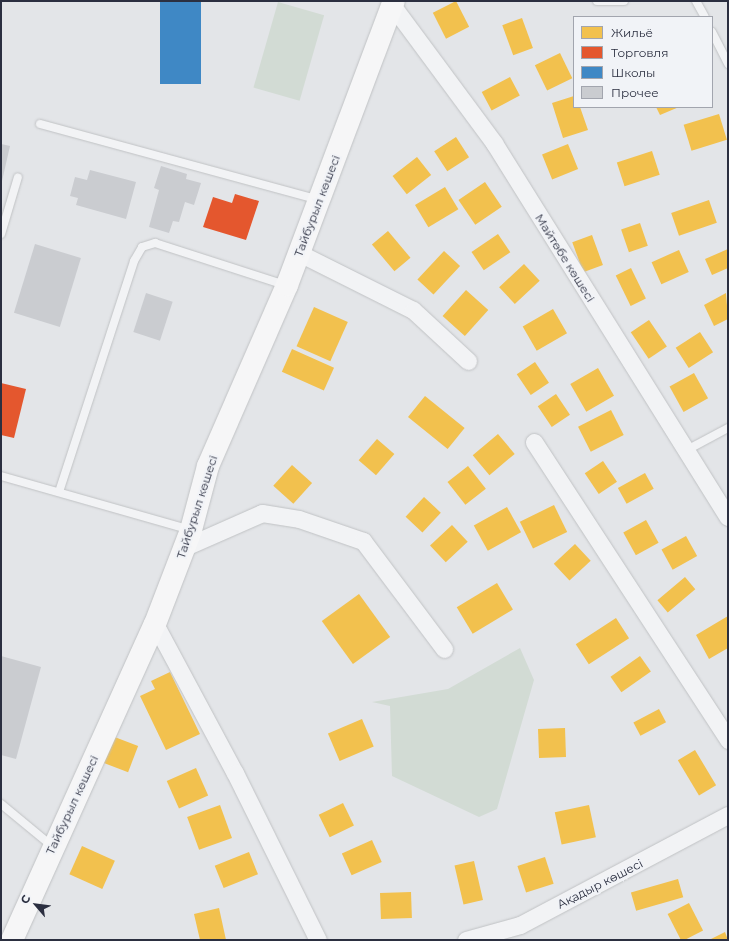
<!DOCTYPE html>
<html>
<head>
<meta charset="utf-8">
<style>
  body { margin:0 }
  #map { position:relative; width:729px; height:941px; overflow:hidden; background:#e3e5e8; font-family:Montserrat,sans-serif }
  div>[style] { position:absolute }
  .green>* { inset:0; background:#d2dbd4; transform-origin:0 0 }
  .homes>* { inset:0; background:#f2c14e; transform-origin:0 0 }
  .shops>* { inset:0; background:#e4572e }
  .schools>* { inset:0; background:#3f88c5; transform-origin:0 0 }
  .building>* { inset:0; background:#caccd0; transform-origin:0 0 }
  .roads { filter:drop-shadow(0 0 1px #c0c2c4) drop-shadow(0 0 1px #c0c2c4) }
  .lane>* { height:8px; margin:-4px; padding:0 4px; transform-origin:4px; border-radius:4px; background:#f2f3f5 }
  .street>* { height:17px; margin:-8.5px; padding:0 8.5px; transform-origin:8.5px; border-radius:8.5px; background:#f2f3f5 }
  .secondary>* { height:22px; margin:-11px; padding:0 11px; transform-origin:11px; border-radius:11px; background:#f6f6f7 }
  span { translate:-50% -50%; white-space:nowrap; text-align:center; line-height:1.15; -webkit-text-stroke:4px #f1f3f7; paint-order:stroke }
  .street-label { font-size:12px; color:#2b2f40 }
  .frame { position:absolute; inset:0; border:2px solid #2b2f40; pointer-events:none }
  .legend { position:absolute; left:573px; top:16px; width:140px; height:92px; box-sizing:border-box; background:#f1f3f7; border:1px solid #a2a5ae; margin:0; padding:5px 7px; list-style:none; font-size:12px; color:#2b2f40 }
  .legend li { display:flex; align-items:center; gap:8px; height:20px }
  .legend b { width:20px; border:1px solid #a2a5ae }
  .north { position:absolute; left:16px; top:885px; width:40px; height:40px; -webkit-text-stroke:3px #f1f3f7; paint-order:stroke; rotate:298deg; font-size:11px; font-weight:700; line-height:16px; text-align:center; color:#2b2f40 }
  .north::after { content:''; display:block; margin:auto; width:14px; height:18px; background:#2b2f40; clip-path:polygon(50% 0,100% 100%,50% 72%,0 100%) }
</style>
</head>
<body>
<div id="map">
  <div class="green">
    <div style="left:278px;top:2px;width:48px;height:89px;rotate:16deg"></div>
    <div style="clip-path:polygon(520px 648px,534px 680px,497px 809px,479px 817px,392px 776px,390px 706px,372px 702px,448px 689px)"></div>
  </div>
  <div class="homes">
    <div style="left:456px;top:1px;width:29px;height:26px;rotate:63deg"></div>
    <div style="left:522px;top:18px;width:32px;height:21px;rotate:70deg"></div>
    <div style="left:560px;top:53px;width:28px;height:28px;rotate:64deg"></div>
    <div style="left:510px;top:77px;width:21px;height:32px;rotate:62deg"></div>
    <div style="clip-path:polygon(574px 96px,574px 107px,580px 107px,588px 130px,563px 138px,552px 103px)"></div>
    <div style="clip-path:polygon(656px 107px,679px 107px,660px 115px)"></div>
    <div style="left:719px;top:114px;width:27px;height:37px;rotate:73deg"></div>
    <div style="left:456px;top:137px;width:24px;height:26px;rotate:57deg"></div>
    <div style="left:568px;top:144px;width:27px;height:28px;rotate:68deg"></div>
    <div style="left:652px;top:151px;width:25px;height:37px;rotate:72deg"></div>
    <div style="left:417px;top:157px;width:23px;height:31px;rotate:52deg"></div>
    <div style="left:485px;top:182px;width:30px;height:32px;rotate:56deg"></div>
    <div style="left:445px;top:187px;width:26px;height:35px;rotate:59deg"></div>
    <div style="left:709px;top:200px;width:24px;height:40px;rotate:71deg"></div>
    <div style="left:640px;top:223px;width:24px;height:20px;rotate:71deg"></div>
    <div style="left:388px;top:231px;width:35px;height:21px;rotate:50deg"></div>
    <div style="left:498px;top:234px;width:22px;height:32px;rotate:56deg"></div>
    <div style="left:592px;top:235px;width:32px;height:21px;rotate:70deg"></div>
    <div style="clip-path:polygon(728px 249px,728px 268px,712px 275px,705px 259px)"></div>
    <div style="left:679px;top:250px;width:24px;height:30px;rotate:66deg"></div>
    <div style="left:444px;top:251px;width:22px;height:39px;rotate:43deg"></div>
    <div style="left:524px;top:264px;width:23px;height:34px;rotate:47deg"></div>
    <div style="left:631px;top:268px;width:34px;height:17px;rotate:64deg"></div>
    <div style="left:466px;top:290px;width:30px;height:35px;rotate:42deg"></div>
    <div style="clip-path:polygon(726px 293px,728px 319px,714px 326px,704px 305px)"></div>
    <div style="left:314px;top:307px;width:37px;height:43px;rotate:24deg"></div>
    <div style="left:553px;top:309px;width:28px;height:35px;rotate:60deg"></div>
    <div style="left:649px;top:320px;width:32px;height:22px;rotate:56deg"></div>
    <div style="left:700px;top:332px;width:24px;height:29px;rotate:57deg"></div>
    <div style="left:292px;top:349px;width:46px;height:25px;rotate:24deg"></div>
    <div style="left:535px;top:362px;width:25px;height:22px;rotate:56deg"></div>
    <div style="left:598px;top:368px;width:32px;height:32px;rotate:60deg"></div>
    <div style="left:694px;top:373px;width:29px;height:28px;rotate:61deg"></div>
    <div style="left:556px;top:394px;width:25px;height:22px;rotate:56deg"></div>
    <div style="left:425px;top:396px;width:51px;height:27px;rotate:39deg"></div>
    <div style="left:611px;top:410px;width:28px;height:37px;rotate:63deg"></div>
    <div style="left:498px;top:434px;width:26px;height:33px;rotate:50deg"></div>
    <div style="left:377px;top:439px;width:23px;height:28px;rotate:41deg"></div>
    <div style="left:603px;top:461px;width:25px;height:22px;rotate:56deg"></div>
    <div style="left:292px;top:465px;width:27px;height:28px;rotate:42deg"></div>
    <div style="left:468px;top:466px;width:29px;height:26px;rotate:52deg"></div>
    <div style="left:645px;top:473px;width:18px;height:31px;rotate:61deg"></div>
    <div style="left:424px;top:497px;width:23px;height:27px;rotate:43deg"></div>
    <div style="left:554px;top:505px;width:30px;height:38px;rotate:64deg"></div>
    <div style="left:507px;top:507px;width:29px;height:38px;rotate:61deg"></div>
    <div style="left:646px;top:520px;width:26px;height:26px;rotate:61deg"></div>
    <div style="left:452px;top:525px;width:23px;height:30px;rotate:47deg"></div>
    <div style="left:686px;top:536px;width:23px;height:28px;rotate:61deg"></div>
    <div style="left:575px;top:544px;width:23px;height:29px;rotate:47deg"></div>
    <div style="left:685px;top:577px;width:16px;height:36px;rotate:50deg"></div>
    <div style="left:497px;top:583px;width:31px;height:47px;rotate:59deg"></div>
    <div style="left:359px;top:594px;width:53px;height:46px;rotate:54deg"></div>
    <div style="clip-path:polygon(728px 616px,728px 648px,709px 659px,696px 635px)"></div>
    <div style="left:616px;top:618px;width:24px;height:48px;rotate:57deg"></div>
    <div style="left:640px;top:656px;width:19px;height:36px;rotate:55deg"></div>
    <div style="clip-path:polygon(170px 672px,200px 734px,166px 750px,140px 696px,155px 689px,151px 681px)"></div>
    <div style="left:659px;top:709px;width:15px;height:29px;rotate:62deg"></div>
    <div style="left:362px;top:719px;width:30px;height:37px;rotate:67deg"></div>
    <div style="left:565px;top:728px;width:29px;height:27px;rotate:88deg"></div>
    <div style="left:112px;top:736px;width:28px;height:28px;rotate:21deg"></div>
    <div style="left:695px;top:750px;width:41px;height:20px;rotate:59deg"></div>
    <div style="left:196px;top:768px;width:30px;height:32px;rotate:66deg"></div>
    <div style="left:343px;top:803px;width:25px;height:27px;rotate:64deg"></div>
    <div style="left:220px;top:805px;width:35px;height:35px;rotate:70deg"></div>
    <div style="left:589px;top:805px;width:33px;height:35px;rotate:78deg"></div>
    <div style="left:372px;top:840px;width:24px;height:33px;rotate:66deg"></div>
    <div style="left:82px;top:846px;width:36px;height:31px;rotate:24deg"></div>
    <div style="left:249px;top:852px;width:24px;height:37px;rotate:68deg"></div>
    <div style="left:545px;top:857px;width:28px;height:29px;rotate:72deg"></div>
    <div style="left:474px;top:861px;width:40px;height:20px;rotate:77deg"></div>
    <div style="left:678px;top:879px;width:19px;height:49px;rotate:74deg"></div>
    <div style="left:411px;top:892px;width:26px;height:31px;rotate:88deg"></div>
    <div style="left:689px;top:903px;width:31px;height:24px;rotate:63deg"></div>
    <div style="clip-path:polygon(219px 908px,226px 940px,200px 940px,194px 914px)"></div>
    <div style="clip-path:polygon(725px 932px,728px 940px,709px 940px)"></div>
  </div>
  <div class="shops">
    <div style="clip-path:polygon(235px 194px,259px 201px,246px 240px,203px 227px,213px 197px,232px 203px)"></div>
    <div style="clip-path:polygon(1px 383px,26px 389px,14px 438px,1px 435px)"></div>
  </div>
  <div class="schools">
    <div style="left:160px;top:1px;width:41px;height:83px"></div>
  </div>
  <div class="building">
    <div style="clip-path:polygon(1px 144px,10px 146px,2px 181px,1px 181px)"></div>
    <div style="clip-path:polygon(161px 166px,187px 174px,186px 179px,201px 183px,194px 205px,185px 202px,179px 222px,173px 221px,169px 233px,149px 227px,159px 190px,154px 188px)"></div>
    <div style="clip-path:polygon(90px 170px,136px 182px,126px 219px,76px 205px,78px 198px,70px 196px,75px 177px,87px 180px)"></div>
    <div style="left:35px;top:244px;width:48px;height:72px;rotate:17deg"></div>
    <div style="left:146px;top:293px;width:28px;height:41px;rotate:18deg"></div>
    <div style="clip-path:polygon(1px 656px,41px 667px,16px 759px,1px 755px)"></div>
  </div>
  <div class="roads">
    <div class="lane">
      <div style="left:597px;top:1px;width:27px"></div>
      <div style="left:696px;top:1px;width:18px;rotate:61deg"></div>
      <div style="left:712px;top:32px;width:36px;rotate:63deg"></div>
      <div style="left:40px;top:124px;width:289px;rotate:15.2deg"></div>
      <div style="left:1px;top:234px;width:59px;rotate:-73.4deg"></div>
      <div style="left:685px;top:451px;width:49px;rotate:-28.1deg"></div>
      <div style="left:1px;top:476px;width:197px;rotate:15.9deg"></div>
      <div style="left:59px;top:492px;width:243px;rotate:-72deg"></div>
      <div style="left:134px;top:261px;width:16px;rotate:-60deg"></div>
      <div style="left:142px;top:247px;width:14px;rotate:-17deg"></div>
      <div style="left:155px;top:243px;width:137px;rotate:17.9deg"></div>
      <div style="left:1px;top:804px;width:66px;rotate:39.5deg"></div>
    </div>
    <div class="street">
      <div style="left:392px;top:5px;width:172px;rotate:53.5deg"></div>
      <div style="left:494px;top:143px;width:441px;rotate:58deg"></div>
      <div style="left:299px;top:253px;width:127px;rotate:26.6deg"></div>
      <div style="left:413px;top:310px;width:75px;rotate:42.8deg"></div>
      <div style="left:534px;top:442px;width:356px;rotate:56.9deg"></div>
      <div style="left:185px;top:547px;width:84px;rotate:-23.8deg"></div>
      <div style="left:262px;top:513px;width:37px;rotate:9deg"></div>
      <div style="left:299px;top:519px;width:68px;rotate:19deg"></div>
      <div style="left:363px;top:541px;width:135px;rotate:53.1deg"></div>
      <div style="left:155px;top:624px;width:169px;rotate:61.8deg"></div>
      <div style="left:235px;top:773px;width:186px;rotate:63.6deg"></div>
      <div style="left:466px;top:940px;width:56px;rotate:-15.5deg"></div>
      <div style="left:520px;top:925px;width:235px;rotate:-27.9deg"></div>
    </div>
    <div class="secondary">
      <div style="left:12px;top:940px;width:347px;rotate:-65.7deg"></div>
      <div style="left:155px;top:624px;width:101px;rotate:-69deg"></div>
      <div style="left:191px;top:530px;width:66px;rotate:-75.1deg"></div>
      <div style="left:208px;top:466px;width:197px;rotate:-66.4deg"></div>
      <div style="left:287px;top:285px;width:303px;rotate:-69.4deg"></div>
    </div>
  </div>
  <div class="street-label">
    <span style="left:317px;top:206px;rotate:-69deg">Тайбурыл көшесі</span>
    <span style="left:565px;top:258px;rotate:58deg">Майтөбе көшесі</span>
    <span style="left:197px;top:507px;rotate:-72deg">Тайбурыл көшесі</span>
    <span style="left:72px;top:805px;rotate:-65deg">Тайбурыл көшесі</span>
    <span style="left:600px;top:884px;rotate:-27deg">Ақадыр көшесі</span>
  </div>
  <div class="frame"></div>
  <ul class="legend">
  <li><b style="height:11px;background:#f2c14e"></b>Жильё</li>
  <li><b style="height:11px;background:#e4572e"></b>Торговля</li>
  <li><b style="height:11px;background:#3f88c5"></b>Школы</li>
  <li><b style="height:11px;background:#caccd0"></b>Прочее</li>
  </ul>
  <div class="north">С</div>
</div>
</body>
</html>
